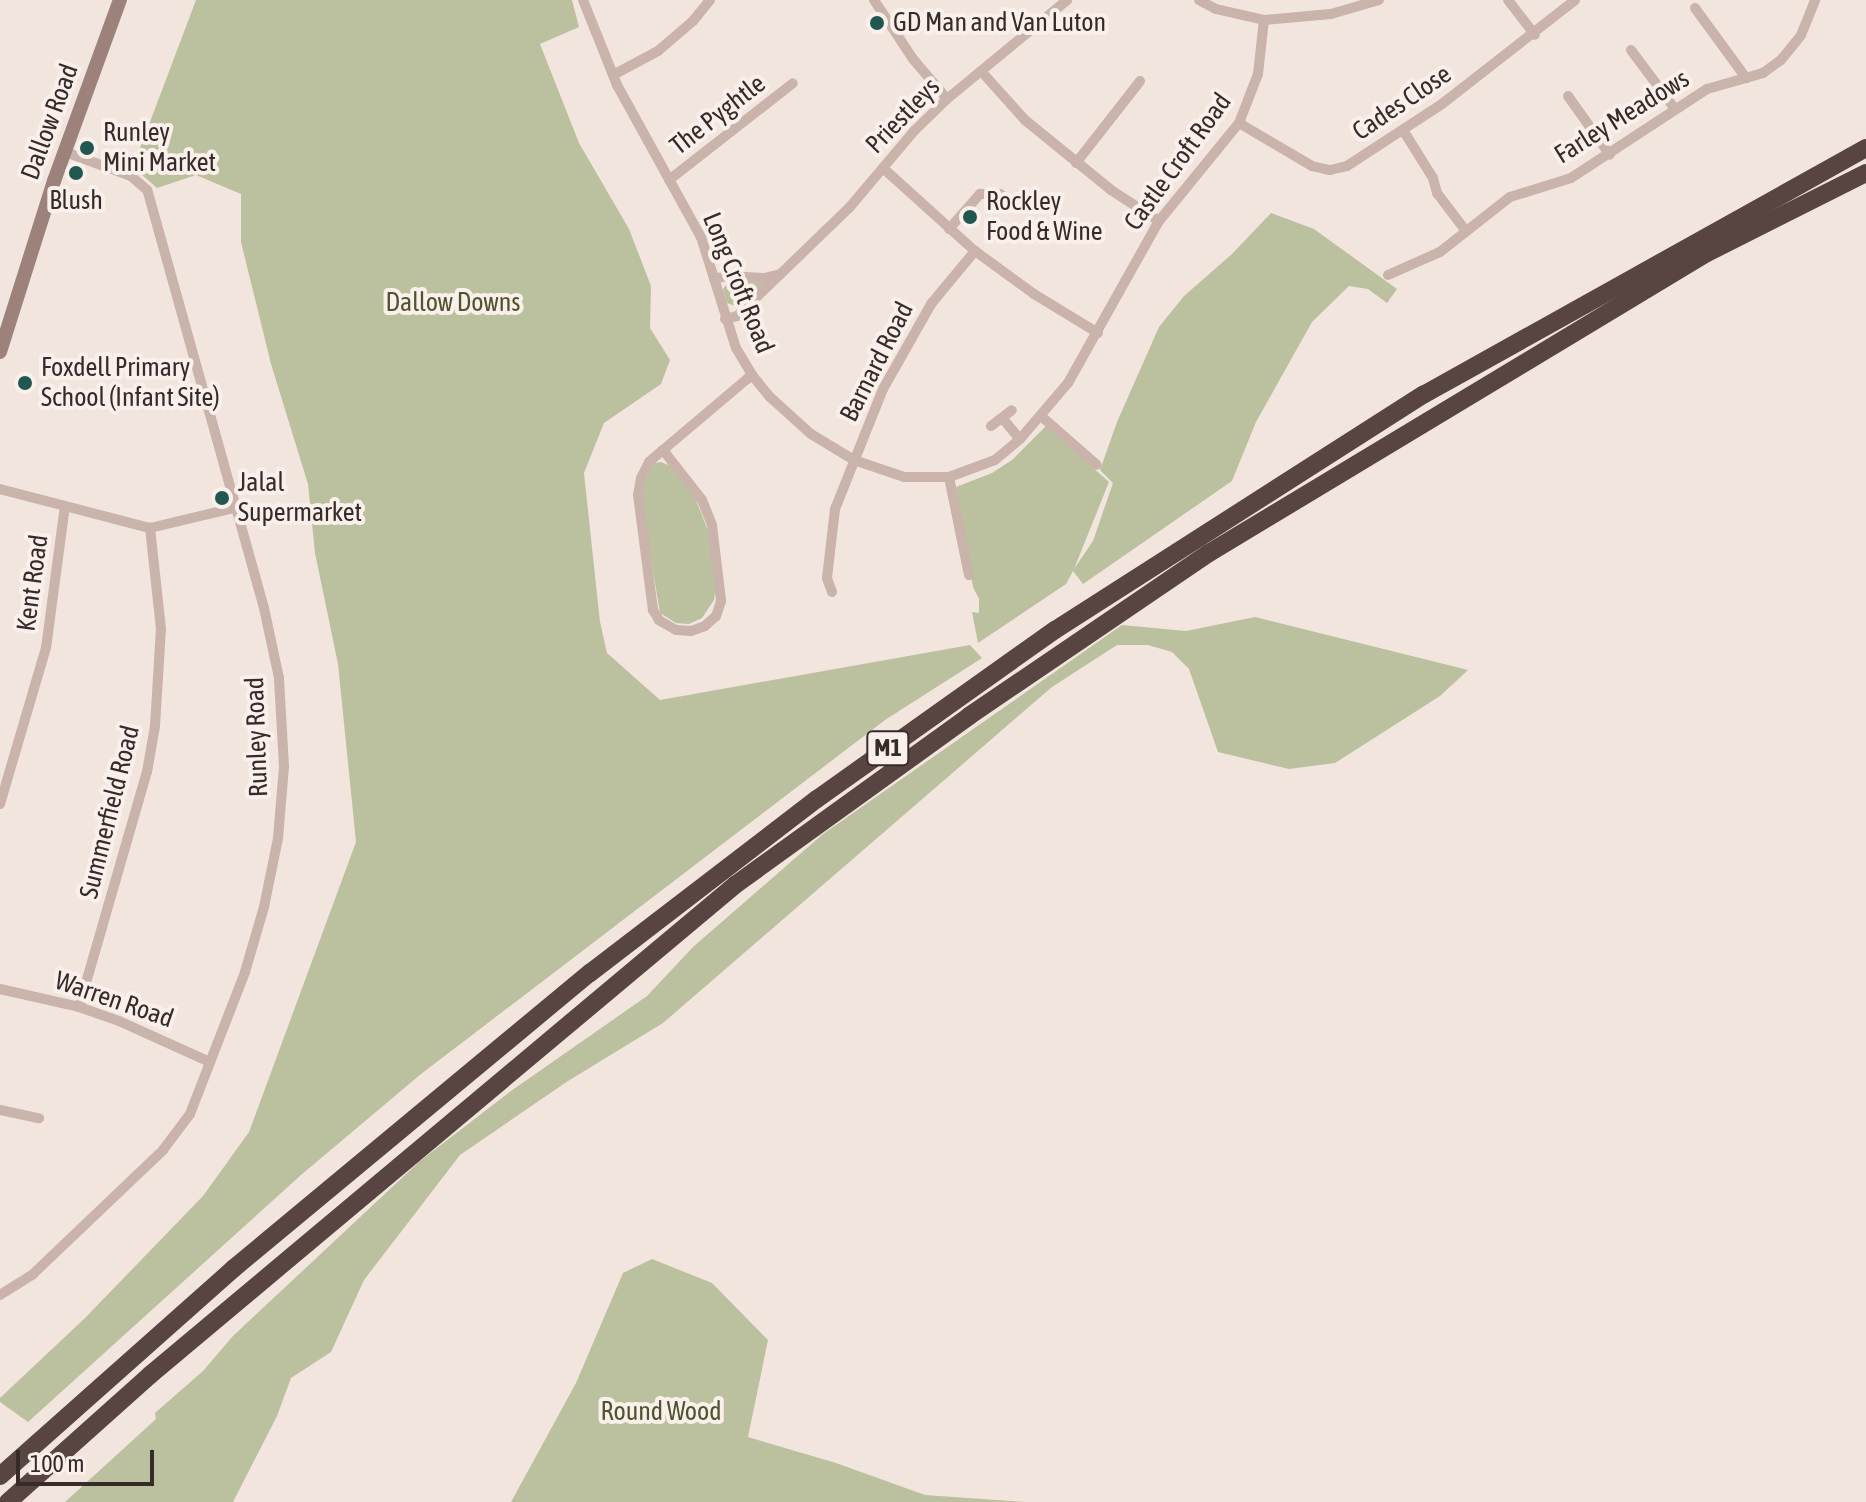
<!DOCTYPE html>
<html>
<head>
<meta charset="utf-8">
<style>
  body { margin:0 }
  #map { position:relative; width:1866px; height:1502px; overflow:hidden; background:#f1e5de; font-family:"Asap Condensed",sans-serif }
  div>[style] { position:absolute }
  .green>* { inset:0; background:#bbc09f }
  .street>* { height:10px; margin:-5px; padding:0 5px; transform-origin:5px; border-radius:5px; background:#c9b3aa }
  .secondary>* { height:14px; margin:-7px; padding:0 7px; transform-origin:7px; border-radius:7px; background:#9d827c }
  .highway>* { height:18px; margin:-9px; padding:0 9px; transform-origin:9px; border-radius:9px; background:#584441 }
  .dots>* { width:22px; height:22px; translate:-50% -50%; box-sizing:border-box; border:4px solid #f9f0eb; border-radius:50% }
  span { translate:-50% -50%; white-space:nowrap; text-align:center; line-height:1.15; -webkit-text-stroke:8px #f9f0eb; paint-order:stroke }
  .shield-label span { padding:2px 6px; background:#f9f0eb; border:2px solid; border-radius:6px; -webkit-text-stroke-width:0 }
  .shield-label { font-size:24px; color:#372b2a; font-weight:700 }
  .poi-label { font-size:26px; color:#372b2a }
  .left { translate:0 -50%; text-align:left }
  .street-label { font-size:26px; color:#372b2a }
  .park-label { font-size:26px; color:#4e542e }
  .scale { position:absolute; left:16px; top:1450px; width:138px; height:36px; box-sizing:border-box; border:4px solid #372b2a; border-top:0; padding-left:10px; font-size:24px; line-height:28px; white-space:nowrap; color:#372b2a; -webkit-text-stroke:6px #f9f0eb; paint-order:stroke }
</style>
</head>
<body>
<div id="map">
  <div class="green">
    <div style="clip-path:polygon(196px 0,572px 0,579px 27px,540px 44px,579px 143px,629px 229px,651px 286px,650px 328px,670px 360px,661px 384px,604px 423px,584px 473px,600px 622px,607px 653px,660px 700px,970px 645px,982px 658px,885px 720px,421px 1074px,301px 1175px,28px 1422px,0 1402px,0 1398px,85px 1318px,203px 1196px,249px 1132px,356px 842px,338px 664px,315px 553px,308px 484px,271px 364px,241px 242px,241px 194px,196px 175px,157px 188px,133px 167px)"></div>
    <div style="clip-path:polygon(1271px 213px,1314px 229px,1397px 289px,1387px 303px,1368px 289px,1349px 286px,1312px 322px,1256px 422px,1232px 481px,1083px 584px,1073px 571px,1066px 584px,978px 643px,972px 612px,979px 613px,979px 599px,973px 587px,956px 487px,992px 473px,1012px 460px,1046px 426px,1109px 482px,1074px 569px,1093px 541px,1113px 483px,1100px 470px,1117px 422px,1159px 327px,1184px 296px,1232px 254px)"></div>
    <div style="clip-path:polygon(729px 281px,764px 283px,765px 285px,738px 307px,727px 303px,723px 289px)"></div>
    <div style="clip-path:polygon(661px 462px,673px 467px,694px 495px,709px 533px,716px 584px,714px 600px,702px 618px,689px 624px,676px 623px,660px 613px,642px 505px,644px 483px,654px 463px)"></div>
    <div style="clip-path:polygon(1255px 617px,1468px 670px,1440px 696px,1335px 763px,1289px 769px,1218px 752px,1189px 669px,1172px 652px,1148px 645px,1117px 645px,1052px 687px,663px 1023px,568px 1081px,460px 1155px,364px 1280px,331px 1352px,291px 1378px,277px 1416px,233px 1502px,65px 1502px,156px 1419px,155px 1413px,203px 1371px,233px 1336px,420px 1161px,511px 1091px,647px 996px,693px 947px,823px 834px,1122px 625px,1186px 631px)"></div>
    <div style="clip-path:polygon(652px 1259px,712px 1283px,768px 1340px,748px 1437px,836px 1463px,925px 1495px,1025px 1502px,511px 1502px,576px 1383px,623px 1273px)"></div>
  </div>
  <div class="street">
    <div style="left:583px;top:0;width:92px;rotate:68.2deg"></div>
    <div style="left:617px;top:85px;width:174px;rotate:61.1deg"></div>
    <div style="left:701px;top:237px;width:116px;rotate:72.5deg"></div>
    <div style="left:736px;top:348px;width:31px;rotate:59deg"></div>
    <div style="left:752px;top:375px;width:28px;rotate:51deg"></div>
    <div style="left:770px;top:397px;width:55px;rotate:42.1deg"></div>
    <div style="left:811px;top:434px;width:50px;rotate:31.2deg"></div>
    <div style="left:854px;top:460px;width:53px;rotate:18.8deg"></div>
    <div style="left:904px;top:477px;width:45px"></div>
    <div style="left:949px;top:477px;width:49px;rotate:-20.3deg"></div>
    <div style="left:995px;top:460px;width:33px;rotate:-40deg"></div>
    <div style="left:1020px;top:439px;width:74px;rotate:-49.4deg"></div>
    <div style="left:1068px;top:383px;width:186px;rotate:-60.7deg"></div>
    <div style="left:1159px;top:221px;width:127px;rotate:-50.8deg"></div>
    <div style="left:1239px;top:123px;width:53px;rotate:-68.8deg"></div>
    <div style="left:1258px;top:74px;width:54px;rotate:-83.7deg"></div>
    <div style="left:874px;top:0;width:71px;rotate:56.5deg"></div>
    <div style="left:913px;top:59px;width:52px;rotate:49.6deg"></div>
    <div style="left:1199px;top:0;width:19px;rotate:28deg"></div>
    <div style="left:1216px;top:9px;width:49px;rotate:12.9deg"></div>
    <div style="left:1264px;top:20px;width:67px;rotate:-5.1deg"></div>
    <div style="left:1331px;top:14px;width:50px;rotate:-16.3deg"></div>
    <div style="left:1508px;top:0;width:44px;rotate:52.4deg"></div>
    <div style="left:1695px;top:8px;width:87px;rotate:53.9deg"></div>
    <div style="left:1631px;top:50px;width:74px;rotate:53.3deg"></div>
    <div style="left:981px;top:71px;width:66px;rotate:48.1deg"></div>
    <div style="left:1025px;top:120px;width:111px;rotate:39.1deg"></div>
    <div style="left:1111px;top:190px;width:57px;rotate:32.9deg"></div>
    <div style="left:613px;top:75px;width:51px;rotate:-28.1deg"></div>
    <div style="left:658px;top:51px;width:46px;rotate:-40.6deg"></div>
    <div style="left:693px;top:21px;width:27px;rotate:-51deg"></div>
    <div style="left:1568px;top:96px;width:72px;rotate:54.6deg"></div>
    <div style="left:1239px;top:123px;width:85px;rotate:30.5deg"></div>
    <div style="left:1312px;top:166px;width:18px;rotate:13deg"></div>
    <div style="left:1330px;top:170px;width:17px;rotate:-13deg"></div>
    <div style="left:1347px;top:166px;width:113px;rotate:-33.1deg"></div>
    <div style="left:1442px;top:104px;width:169px;rotate:-38deg"></div>
    <div style="left:1403px;top:130px;width:57px;rotate:58deg"></div>
    <div style="left:1433px;top:178px;width:16px;rotate:75deg"></div>
    <div style="left:1437px;top:193px;width:48px;rotate:52.7deg"></div>
    <div style="left:1076px;top:163px;width:104px;rotate:-52deg"></div>
    <div style="left:883px;top:168px;width:124px;rotate:42.1deg"></div>
    <div style="left:975px;top:251px;width:73px;rotate:36.1deg"></div>
    <div style="left:1034px;top:294px;width:75px;rotate:31.4deg"></div>
    <div style="left:669px;top:180px;width:157px;rotate:-38deg"></div>
    <div style="left:949px;top:229px;width:47px;rotate:-48.5deg"></div>
    <div style="left:980px;top:194px;width:20px"></div>
    <div style="left:1000px;top:194px;width:9px;rotate:36deg"></div>
    <div style="left:1388px;top:275px;width:57px;rotate:-23.9deg"></div>
    <div style="left:1440px;top:252px;width:89px;rotate:-38.2deg"></div>
    <div style="left:1510px;top:197px;width:64px;rotate:-17.3deg"></div>
    <div style="left:1571px;top:178px;width:163px;rotate:-33.2deg"></div>
    <div style="left:1707px;top:89px;width:58px;rotate:-15.9deg"></div>
    <div style="left:1763px;top:73px;width:22px;rotate:-36deg"></div>
    <div style="left:1781px;top:60px;width:32px;rotate:-51deg"></div>
    <div style="left:1801px;top:35px;width:38px;rotate:-68deg"></div>
    <div style="left:714px;top:279px;width:12px;rotate:-14deg"></div>
    <div style="left:726px;top:276px;width:38px;rotate:3deg"></div>
    <div style="left:764px;top:278px;width:17px;rotate:-13deg"></div>
    <div style="left:725px;top:319px;width:12px;rotate:-14deg"></div>
    <div style="left:737px;top:316px;width:156px;rotate:-44deg"></div>
    <div style="left:849px;top:208px;width:101px;rotate:-49.8deg"></div>
    <div style="left:914px;top:131px;width:46px;rotate:-44.1deg"></div>
    <div style="left:947px;top:99px;width:156px;rotate:-39.5deg"></div>
    <div style="left:1041px;top:416px;width:74px;rotate:41.2deg"></div>
    <div style="left:1003px;top:419px;width:26px;rotate:50deg"></div>
    <div style="left:991px;top:426px;width:26px;rotate:-37deg"></div>
    <div style="left:663px;top:450px;width:63px;rotate:52deg"></div>
    <div style="left:702px;top:500px;width:27px;rotate:68deg"></div>
    <div style="left:712px;top:525px;width:77px;rotate:83.2deg"></div>
    <div style="left:721px;top:601px;width:16px;rotate:108deg"></div>
    <div style="left:716px;top:616px;width:15px;rotate:138deg"></div>
    <div style="left:705px;top:626px;width:15px;rotate:160deg"></div>
    <div style="left:691px;top:631px;width:15px;rotate:-176deg"></div>
    <div style="left:676px;top:630px;width:20px;rotate:-150deg"></div>
    <div style="left:659px;top:620px;width:12px;rotate:-121deg"></div>
    <div style="left:653px;top:610px;width:116px;rotate:-97.4deg"></div>
    <div style="left:638px;top:495px;width:17px;rotate:-80deg"></div>
    <div style="left:641px;top:478px;width:18px;rotate:-63deg"></div>
    <div style="left:649px;top:462px;width:18px;rotate:-41deg"></div>
    <div style="left:663px;top:450px;width:110px;rotate:-40.2deg"></div>
    <div style="left:747px;top:379px;width:6px;rotate:-39deg"></div>
    <div style="left:949px;top:477px;width:100px;rotate:78.5deg"></div>
    <div style="left:0;top:489px;width:155px;rotate:14.6deg"></div>
    <div style="left:150px;top:528px;width:90px;rotate:-13.4deg"></div>
    <div style="left:832px;top:592px;width:15px;rotate:-110deg"></div>
    <div style="left:827px;top:578px;width:69px;rotate:-83.4deg"></div>
    <div style="left:835px;top:509px;width:129px;rotate:-68.2deg"></div>
    <div style="left:883px;top:389px;width:98px;rotate:-60.5deg"></div>
    <div style="left:931px;top:304px;width:69px;rotate:-50.3deg"></div>
    <div style="left:0;top:804px;width:163px;rotate:-73.6deg"></div>
    <div style="left:46px;top:648px;width:143px;rotate:-82.4deg"></div>
    <div style="left:0;top:989px;width:81px;rotate:12.8deg"></div>
    <div style="left:79px;top:1007px;width:42px;rotate:19.3deg"></div>
    <div style="left:119px;top:1021px;width:100px;rotate:24.3deg"></div>
    <div style="left:79px;top:1007px;width:245px;rotate:-73.9deg"></div>
    <div style="left:147px;top:772px;width:47px;rotate:-80.1deg"></div>
    <div style="left:155px;top:726px;width:97px;rotate:-86.5deg"></div>
    <div style="left:161px;top:629px;width:102px;rotate:-96.2deg"></div>
    <div style="left:0;top:1110px;width:40px;rotate:12deg"></div>
    <div style="left:0;top:1295px;width:39px;rotate:-32deg"></div>
    <div style="left:33px;top:1274px;width:180px;rotate:-43.6deg"></div>
    <div style="left:163px;top:1150px;width:45px;rotate:-53.1deg"></div>
    <div style="left:190px;top:1114px;width:152px;rotate:-68.8deg"></div>
    <div style="left:245px;top:972px;width:68px;rotate:-73.7deg"></div>
    <div style="left:264px;top:907px;width:70px;rotate:-78.5deg"></div>
    <div style="left:278px;top:838px;width:72px;rotate:-85.2deg"></div>
    <div style="left:284px;top:766px;width:88px;rotate:-93.3deg"></div>
    <div style="left:279px;top:678px;width:72px;rotate:-102.1deg"></div>
    <div style="left:264px;top:608px;width:434px;rotate:-105.6deg"></div>
    <div style="left:147px;top:190px;width:21px;rotate:-139deg"></div>
    <div style="left:131px;top:176px;width:70px;rotate:-160deg"></div>
  </div>
  <div class="secondary">
    <div style="left:0;top:352px;width:179px;rotate:-72.5deg"></div>
    <div style="left:54px;top:181px;width:193px;rotate:-70deg"></div>
  </div>
  <div class="highway">
    <div style="left:0;top:1476px;width:312px;rotate:-41.6deg"></div>
    <div style="left:233px;top:1269px;width:464px;rotate:-39.7deg"></div>
    <div style="left:590px;top:973px;width:286px;rotate:-37.5deg"></div>
    <div style="left:817px;top:799px;width:292px;rotate:-35.4deg"></div>
    <div style="left:1055px;top:630px;width:437px;rotate:-32.6deg"></div>
    <div style="left:1423px;top:395px;width:507px;rotate:-29.14deg"></div>
    <div style="left:8px;top:1502px;width:191px;rotate:-41.8deg"></div>
    <div style="left:150px;top:1375px;width:763px;rotate:-39.95deg"></div>
    <div style="left:735px;top:885px;width:289px;rotate:-35.8deg"></div>
    <div style="left:969px;top:716px;width:290px;rotate:-34.2deg"></div>
    <div style="left:1209px;top:553px;width:581px;rotate:-31.07deg"></div>
    <div style="left:1707px;top:253px;width:178px;rotate:-26.7deg"></div>
  </div>
  <div class="dots">
    <div style="left:877px;top:23px;background:#215750"></div>
    <div style="left:87px;top:148px;background:#215750"></div>
    <div style="left:76px;top:173px;background:#215750"></div>
    <div style="left:970px;top:217px;background:#215750"></div>
    <div style="left:25px;top:383px;background:#215750"></div>
    <div style="left:222px;top:498px;background:#215750"></div>
  </div>
  <div class="shield-label">
    <span style="left:888px;top:748px">M1</span>
  </div>
  <div class="poi-label">
    <span class="left" style="left:893px;top:23px">GD Man and Van Luton</span>
    <span class="left" style="left:103px;top:148px">Runley<br>Mini Market</span>
    <span style="left:76px;top:201px">Blush</span>
    <span class="left" style="left:986px;top:217px">Rockley<br>Food &amp; Wine</span>
    <span class="left" style="left:41px;top:383px">Foxdell Primary<br>School (Infant Site)</span>
    <span class="left" style="left:238px;top:498px">Jalal<br>Supermarket</span>
  </div>
  <div class="street-label">
    <span style="left:1402px;top:103px;rotate:-34deg">Cades Close</span>
    <span style="left:718px;top:115px;rotate:-38deg">The Pyghtle</span>
    <span style="left:903px;top:116px;rotate:-46deg">Priestleys</span>
    <span style="left:1622px;top:117px;rotate:-32deg">Farley Meadows</span>
    <span style="left:50px;top:122px;rotate:-70deg">Dallow Road</span>
    <span style="left:1178px;top:162px;rotate:-54deg">Castle Croft Road</span>
    <span style="left:738px;top:283px;rotate:68deg">Long Croft Road</span>
    <span style="left:877px;top:362px;rotate:-63deg">Barnard Road</span>
    <span style="left:33px;top:583px;rotate:-82deg">Kent Road</span>
    <span style="left:257px;top:737px;rotate:-92deg">Runley Road</span>
    <span style="left:110px;top:812px;rotate:-76deg">Summerfield Road</span>
    <span style="left:114px;top:1000px;rotate:19deg">Warren Road</span>
  </div>
  <div class="park-label">
    <span style="left:453px;top:303px">Dallow Downs</span>
    <span style="left:661px;top:1412px">Round Wood</span>
  </div>
  <div class="scale">100 m</div>
</div>
</body>
</html>
